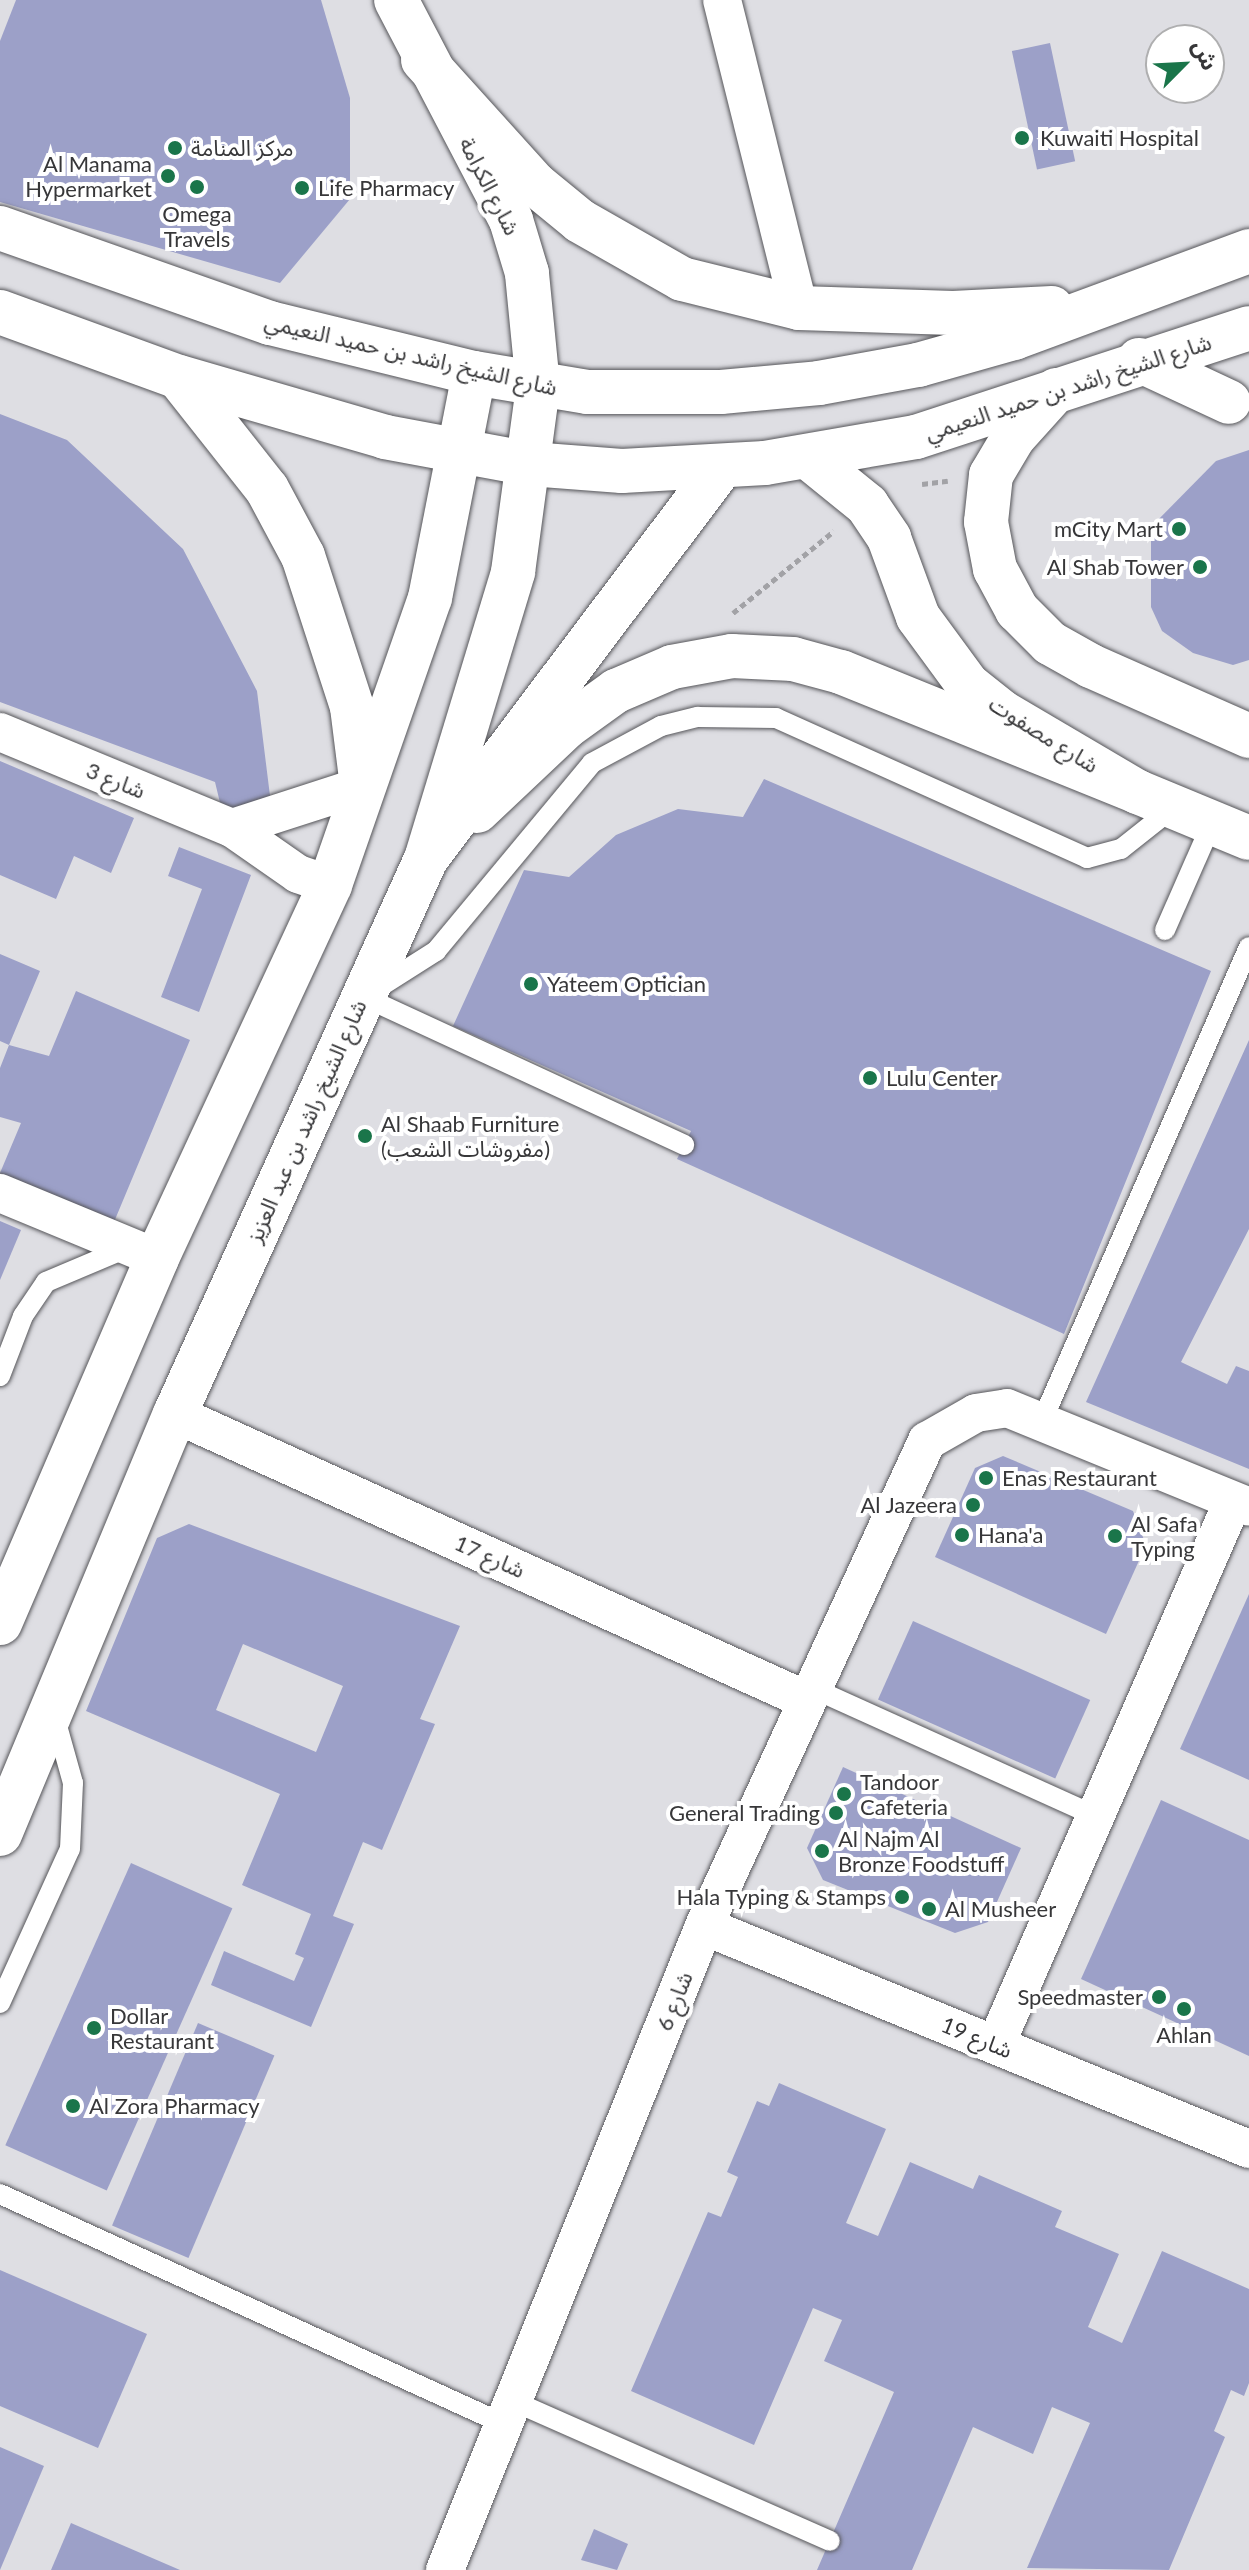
<!DOCTYPE html>
<html>
<head>
<meta charset="utf-8">
<style>
  body { margin:0 }
  #map { position:relative; width:1249px; height:2570px; overflow:hidden; background:#dedee3; font-family:Lato,"Noto Sans Arabic",sans-serif }
  div>[style] { position:absolute }
  .building>* { inset:0; background:#9ca0c8; transform-origin:0 0 }
  .path>* { height:5px; margin-top:-2.5px; transform-origin:0; background:repeating-linear-gradient(90deg,#a2a2a6 0 6px,transparent 0 10px) }
  .roads { filter:drop-shadow(0 0 2px #56565a) drop-shadow(0 0 2px #56565a) }
  .service>* { height:20px; margin:-10px; padding:0 10px; transform-origin:10px; border-radius:10px; background:#fff }
  .minor>* { height:38px; margin:-19px; padding:0 19px; transform-origin:19px; border-radius:19px; background:#fff }
  .tertiary>* { height:44px; margin:-22px; padding:0 22px; transform-origin:22px; border-radius:22px; background:#fff }
  .secondary>* { height:44px; margin:-22px; padding:0 22px; transform-origin:22px; border-radius:22px; background:#fff }
  .primary>* { height:44px; margin:-22px; padding:0 22px; transform-origin:22px; border-radius:22px; background:#fff }
  .dots>* { width:22px; height:22px; translate:-50% -50%; box-sizing:border-box; border:4px solid #fff; border-radius:50% }
  span { translate:-50% -50%; white-space:nowrap; text-align:center; line-height:1.15; -webkit-text-stroke:8px #fff; paint-order:stroke }
  .poi-label { font-size:22px; color:#373739 }
  .left { translate:0 -50%; text-align:left }
  .right { translate:-100% -50%; text-align:right }
  .street-label { font-size:22px; color:#373739 }
  .north { position:absolute; left:1145px; top:24px; width:80px; height:80px; box-sizing:border-box; background:#fff; border:2px solid #afafb0; border-radius:50%; rotate:66deg; font-size:22px; font-weight:700; line-height:32px; text-align:center; color:#373739 }
  .north::after { content:''; display:block; margin:auto; width:28px; height:36px; background:#1a754a; clip-path:polygon(50% 0,100% 100%,50% 72%,0 100%) }
</style>
</head>
<body>
<div id="map">
  <div class="building">
    <div style="clip-path:polygon(16px 0,321px 0,350px 98px,350px 199px,280px 283px,0 202px,0 41px)"></div>
    <div style="left:1050px;top:43px;width:121px;height:39px;rotate:78deg"></div>
    <div style="clip-path:polygon(0 414px,67px 440px,183px 549px,257px 691px,271px 804px,222px 811px,215px 782px,0 702px)"></div>
    <div style="clip-path:polygon(1249px 450px,1249px 660px,1233px 665px,1193px 653px,1162px 631px,1151px 607px,1151px 527px,1216px 461px)"></div>
    <div style="clip-path:polygon(0 761px,134px 818px,111px 873px,74px 856px,56px 899px,0 875px)"></div>
    <div style="clip-path:polygon(764px 779px,1211px 971px,1064px 1334px,677px 1159px,691px 1131px,453px 1026px,524px 870px,569px 877px,616px 835px,678px 809px,743px 817px)"></div>
    <div style="clip-path:polygon(179px 847px,251px 875px,199px 1012px,161px 997px,202px 889px,168px 876px)"></div>
    <div style="clip-path:polygon(0 954px,40px 971px,9px 1045px,49px 1056px,76px 991px,190px 1040px,114px 1222px,0 1173px,21px 1123px,0 1117px,0 1068px,9px 1045px,0 1041px)"></div>
    <div style="clip-path:polygon(1249px 1040px,1249px 1229px,1181px 1362px,1227px 1384px,1236px 1366px,1249px 1371px,1249px 1469px,1086px 1402px)"></div>
    <div style="clip-path:polygon(0 1221px,21px 1230px,0 1280px)"></div>
    <div style="clip-path:polygon(1003px 1456px,1133px 1511px,1146px 1545px,1106px 1634px,935px 1557px,975px 1468px)"></div>
    <div style="clip-path:polygon(evenodd,189px 1524px,460px 1626px,420px 1719px,435px 1724px,382px 1850px,363px 1842px,333px 1916px,354px 1924px,311px 2027px,211px 1985px,224px 1951px,294px 1981px,304px 1958px,295px 1954px,311px 1914px,242px 1885px,280px 1794px,86px 1711px,157px 1538px,189px 1524px,243px 1644px,343px 1686px,316px 1752px,216px 1710px,243px 1644px)"></div>
    <div style="clip-path:polygon(1249px 1594px,1249px 1780px,1180px 1749px)"></div>
    <div style="left:913px;top:1621px;width:194px;height:86px;rotate:24deg"></div>
    <div style="clip-path:polygon(843px 1767px,1021px 1848px,988px 1922px,955px 1933px,823px 1880px,807px 1848px)"></div>
    <div style="clip-path:polygon(1161px 1800px,1249px 1840px,1249px 2056px,1081px 1979px)"></div>
    <div style="left:131px;top:1863px;width:111px;height:309px;rotate:24deg"></div>
    <div style="left:198px;top:2023px;width:83px;height:220px;rotate:23deg"></div>
    <div style="clip-path:polygon(779px 2083px,886px 2129px,846px 2223px,878px 2236px,910px 2162px,973px 2189px,979px 2175px,1062px 2211px,1055px 2227px,1119px 2254px,1088px 2327px,1122px 2343px,1162px 2251px,1249px 2289px,1249px 2383px,1244px 2396px,1231px 2390px,1214px 2431px,1225px 2437px,1169px 2570px,1027px 2568px,1090px 2423px,1052px 2407px,1033px 2454px,973px 2427px,912px 2570px,817px 2570px,894px 2392px,824px 2361px,842px 2320px,813px 2308px,754px 2445px,631px 2391px,708px 2212px,721px 2217px,738px 2177px,727px 2172px,757px 2101px,769px 2106px)"></div>
    <div style="clip-path:polygon(0 2270px,147px 2334px,98px 2448px,0 2406px)"></div>
    <div style="clip-path:polygon(0 2447px,44px 2466px,0 2570px)"></div>
    <div style="clip-path:polygon(71px 2523px,180px 2570px,51px 2570px)"></div>
    <div style="clip-path:polygon(594px 2529px,628px 2544px,617px 2570px,581px 2560px)"></div>
  </div>
  <div class="path">
    <div style="left:922px;top:484px;width:26px;rotate:-7deg"></div>
    <div style="left:733px;top:613px;width:130px;rotate:-39.1deg"></div>
  </div>
  <div class="roads">
    <div class="service">
      <div style="left:1165px;top:930px;width:117px;rotate:-66.3deg"></div>
      <div style="left:373px;top:991px;width:75px;rotate:-32.4deg"></div>
      <div style="left:436px;top:951px;width:244px;rotate:-50.3deg"></div>
      <div style="left:592px;top:763px;width:78px;rotate:-28.2deg"></div>
      <div style="left:661px;top:726px;width:38px;rotate:-14deg"></div>
      <div style="left:698px;top:717px;width:78px;rotate:0.7deg"></div>
      <div style="left:776px;top:718px;width:341px;rotate:24.2deg"></div>
      <div style="left:1087px;top:858px;width:35px;rotate:-15deg"></div>
      <div style="left:1121px;top:849px;width:68px;rotate:-38.4deg"></div>
      <div style="left:362px;top:996px;width:355px;rotate:24.8deg"></div>
      <div style="left:0;top:1376px;width:64px;rotate:-69deg"></div>
      <div style="left:23px;top:1316px;width:41px;rotate:-55.9deg"></div>
      <div style="left:46px;top:1282px;width:90px;rotate:-22.9deg"></div>
      <div style="left:1042px;top:1421px;width:517px;rotate:-66.41deg"></div>
      <div style="left:810px;top:1687px;width:314px;rotate:24.3deg"></div>
      <div style="left:0;top:2003px;width:169px;rotate:-65.6deg"></div>
      <div style="left:70px;top:1849px;width:66px;rotate:-87.4deg"></div>
      <div style="left:73px;top:1783px;width:71px;rotate:-105.6deg"></div>
      <div style="left:0;top:2194px;width:556px;rotate:24.54deg"></div>
      <div style="left:515px;top:2402px;width:344px;rotate:23.8deg"></div>
    </div>
    <div class="minor">
      <div style="left:722px;top:0;width:317px;rotate:76deg"></div>
      <div style="left:0;top:732px;width:251px;rotate:22.5deg"></div>
      <div style="left:232px;top:828px;width:80px;rotate:34.9deg"></div>
      <div style="left:298px;top:874px;width:34px;rotate:19deg"></div>
      <div style="left:232px;top:828px;width:137px;rotate:-17.9deg"></div>
      <div style="left:0;top:1193px;width:170px;rotate:22.5deg"></div>
      <div style="left:175px;top:1414px;width:691px;rotate:24.38deg"></div>
      <div style="left:704px;top:1926px;width:589px;rotate:22.25deg"></div>
      <div style="left:996px;top:2044px;width:592px;rotate:-66.42deg"></div>
      <div style="left:445px;top:2570px;width:694px;rotate:-68.09deg"></div>
      <div style="left:704px;top:1926px;width:534px;rotate:-65.31deg"></div>
      <div style="left:927px;top:1441px;width:56px;rotate:-29.7deg"></div>
      <div style="left:976px;top:1413px;width:31px;rotate:-9deg"></div>
      <div style="left:1007px;top:1408px;width:261px;rotate:22.2deg"></div>
    </div>
    <div class="tertiary">
      <div style="left:1056px;top:390px;width:64px;rotate:131.9deg"></div>
      <div style="left:1013px;top:438px;width:43px;rotate:120.7deg"></div>
      <div style="left:991px;top:475px;width:47px;rotate:96.1deg"></div>
      <div style="left:986px;top:522px;width:48px;rotate:79.2deg"></div>
      <div style="left:995px;top:569px;width:47px;rotate:61.8deg"></div>
      <div style="left:1017px;top:610px;width:47px;rotate:45deg"></div>
      <div style="left:1050px;top:643px;width:47px;rotate:29.3deg"></div>
      <div style="left:1091px;top:666px;width:173px;rotate:23.9deg"></div>
      <div style="left:809px;top:458px;width:75px;rotate:39deg"></div>
      <div style="left:867px;top:505px;width:40px;rotate:56deg"></div>
      <div style="left:889px;top:538px;width:84px;rotate:69.8deg"></div>
      <div style="left:918px;top:617px;width:84px;rotate:53.7deg"></div>
      <div style="left:968px;top:685px;width:43px;rotate:38.5deg"></div>
      <div style="left:1002px;top:712px;width:158px;rotate:30.5deg"></div>
      <div style="left:1138px;top:792px;width:120px;rotate:22.5deg"></div>
    </div>
    <div class="secondary">
      <div style="left:477px;top:811px;width:122px;rotate:-43.3deg"></div>
      <div style="left:566px;top:727px;width:62px;rotate:-35.8deg"></div>
      <div style="left:616px;top:691px;width:61px;rotate:-23.2deg"></div>
      <div style="left:672px;top:667px;width:61px;rotate:-10.4deg"></div>
      <div style="left:732px;top:656px;width:61px;rotate:2.8deg"></div>
      <div style="left:793px;top:659px;width:50px;rotate:15.2deg"></div>
      <div style="left:841px;top:672px;width:320px;rotate:22deg"></div>
      <div style="left:0;top:1623px;width:397px;rotate:-66.7deg"></div>
      <div style="left:157px;top:1258px;width:411px;rotate:-65.1deg"></div>
      <div style="left:330px;top:885px;width:304px;rotate:-70.8deg"></div>
      <div style="left:430px;top:598px;width:229px;rotate:-78.9deg"></div>
      <div style="left:0;top:1834px;width:455px;rotate:-67.4deg"></div>
      <div style="left:175px;top:1414px;width:609px;rotate:-65.67deg"></div>
      <div style="left:426px;top:859px;width:300px;rotate:-73.1deg"></div>
      <div style="left:513px;top:572px;width:188px;rotate:-82.3deg"></div>
      <div style="left:538px;top:386px;width:114px;rotate:-95.6deg"></div>
      <div style="left:527px;top:273px;width:55px;rotate:-106.8deg"></div>
      <div style="left:511px;top:220px;width:248px;rotate:-117.6deg"></div>
    </div>
    <div class="primary">
      <div style="left:423px;top:60px;width:167px;rotate:47.9deg"></div>
      <div style="left:535px;top:184px;width:58px;rotate:39.4deg"></div>
      <div style="left:580px;top:221px;width:117px;rotate:29.6deg"></div>
      <div style="left:682px;top:279px;width:121px;rotate:13.9deg"></div>
      <div style="left:799px;top:308px;width:154px;rotate:1.9deg"></div>
      <div style="left:953px;top:313px;width:99px;rotate:-2.9deg"></div>
      <div style="left:0;top:228px;width:286px;rotate:19.4deg"></div>
      <div style="left:270px;top:323px;width:210px;rotate:13.8deg"></div>
      <div style="left:474px;top:373px;width:115px;rotate:9.5deg"></div>
      <div style="left:587px;top:392px;width:134px"></div>
      <div style="left:721px;top:392px;width:98px;rotate:-5.2deg"></div>
      <div style="left:819px;top:383px;width:101px;rotate:-10.3deg"></div>
      <div style="left:918px;top:365px;width:100px;rotate:-15.7deg"></div>
      <div style="left:1014px;top:338px;width:251px;rotate:-20.3deg"></div>
      <div style="left:0;top:312px;width:190px;rotate:20deg"></div>
      <div style="left:179px;top:377px;width:215px;rotate:16.2deg"></div>
      <div style="left:385px;top:437px;width:147px;rotate:10.5deg"></div>
      <div style="left:530px;top:464px;width:92px;rotate:4.4deg"></div>
      <div style="left:622px;top:471px;width:143px;rotate:-3.2deg"></div>
      <div style="left:765px;top:463px;width:153px;rotate:-9.8deg"></div>
      <div style="left:916px;top:437px;width:350px;rotate:-18.1deg"></div>
      <div style="left:1139px;top:360px;width:99px;rotate:25deg"></div>
      <div style="left:180px;top:379px;width:140px;rotate:51.7deg"></div>
      <div style="left:267px;top:489px;width:76px;rotate:61.8deg"></div>
      <div style="left:303px;top:556px;width:159px;rotate:72deg"></div>
      <div style="left:352px;top:707px;width:80px;rotate:82.8deg"></div>
      <div style="left:426px;top:859px;width:490px;rotate:-53deg"></div>
    </div>
  </div>
  <div class="dots">
    <div style="left:1022px;top:138px;background:#1a754a"></div>
    <div style="left:175px;top:148px;background:#1a754a"></div>
    <div style="left:168px;top:176px;background:#1a754a"></div>
    <div style="left:197px;top:187px;background:#1a754a"></div>
    <div style="left:302px;top:188px;background:#1a754a"></div>
    <div style="left:1179px;top:529px;background:#1a754a"></div>
    <div style="left:1200px;top:567px;background:#1a754a"></div>
    <div style="left:531px;top:984px;background:#1a754a"></div>
    <div style="left:870px;top:1078px;background:#1a754a"></div>
    <div style="left:365px;top:1136px;background:#1a754a"></div>
    <div style="left:986px;top:1478px;background:#1a754a"></div>
    <div style="left:973px;top:1505px;background:#1a754a"></div>
    <div style="left:962px;top:1535px;background:#1a754a"></div>
    <div style="left:1115px;top:1536px;background:#1a754a"></div>
    <div style="left:844px;top:1794px;background:#1a754a"></div>
    <div style="left:836px;top:1813px;background:#1a754a"></div>
    <div style="left:822px;top:1851px;background:#1a754a"></div>
    <div style="left:902px;top:1897px;background:#1a754a"></div>
    <div style="left:929px;top:1909px;background:#1a754a"></div>
    <div style="left:1159px;top:1997px;background:#1a754a"></div>
    <div style="left:1184px;top:2009px;background:#1a754a"></div>
    <div style="left:94px;top:2028px;background:#1a754a"></div>
    <div style="left:73px;top:2106px;background:#1a754a"></div>
  </div>
  <div class="poi-label">
    <span class="left" style="left:1040px;top:138px">Kuwaiti Hospital</span>
    <span class="left" style="left:191px;top:148px">مركز المنامة</span>
    <span class="right" style="left:152px;top:176px">Al Manama<br>Hypermarket</span>
    <span class="left" style="left:318px;top:188px">Life Pharmacy</span>
    <span style="left:197px;top:226px">Omega<br>Travels</span>
    <span class="right" style="left:1163px;top:529px">mCity Mart</span>
    <span class="right" style="left:1184px;top:567px">Al Shab Tower</span>
    <span class="left" style="left:547px;top:984px">Yateem Optician</span>
    <span class="left" style="left:886px;top:1078px">Lulu Center</span>
    <span class="left" style="left:381px;top:1136px">Al Shaab Furniture<br>(مفروشات الشعب)</span>
    <span class="left" style="left:1002px;top:1478px">Enas Restaurant</span>
    <span class="right" style="left:957px;top:1505px">Al Jazeera</span>
    <span class="left" style="left:1131px;top:1536px">Al Safa<br>Typing</span>
    <span class="left" style="left:978px;top:1535px">Hana'a</span>
    <span class="left" style="left:860px;top:1794px">Tandoor<br>Cafeteria</span>
    <span class="right" style="left:820px;top:1813px">General Trading</span>
    <span class="left" style="left:838px;top:1851px">Al Najm Al<br>Bronze Foodstuff</span>
    <span class="right" style="left:886px;top:1897px">Hala Typing &amp; Stamps</span>
    <span class="left" style="left:945px;top:1909px">Al Musheer</span>
    <span class="right" style="left:1143px;top:1997px">Speedmaster</span>
    <span class="left" style="left:110px;top:2028px">Dollar<br>Restaurant</span>
    <span style="left:1184px;top:2035px">Ahlan</span>
    <span class="left" style="left:89px;top:2106px">Al Zora Pharmacy</span>
  </div>
  <div class="street-label">
    <span style="left:490px;top:186px;rotate:63deg">شارع الكرامة</span>
    <span style="left:411px;top:354px;rotate:13deg">شارع الشيخ راشد بن حميد النعيمي</span>
    <span style="left:1068px;top:387px;rotate:-18deg">شارع الشيخ راشد بن حميد النعيمي</span>
    <span style="left:1044px;top:734px;rotate:32deg">شارع مصفوت</span>
    <span style="left:116px;top:780px;rotate:22deg">شارع 3</span>
    <span style="left:306px;top:1121px;rotate:-66deg">شارع الشيخ راشد بن عبد العزيز</span>
    <span style="left:490px;top:1556px;rotate:24deg">شارع 17</span>
    <span style="left:674px;top:2001px;rotate:-68deg">شارع 6</span>
    <span style="left:977px;top:2037px;rotate:22deg">شارع 19</span>
  </div>
  <div class="north">ش</div>
</div>
</body>
</html>
